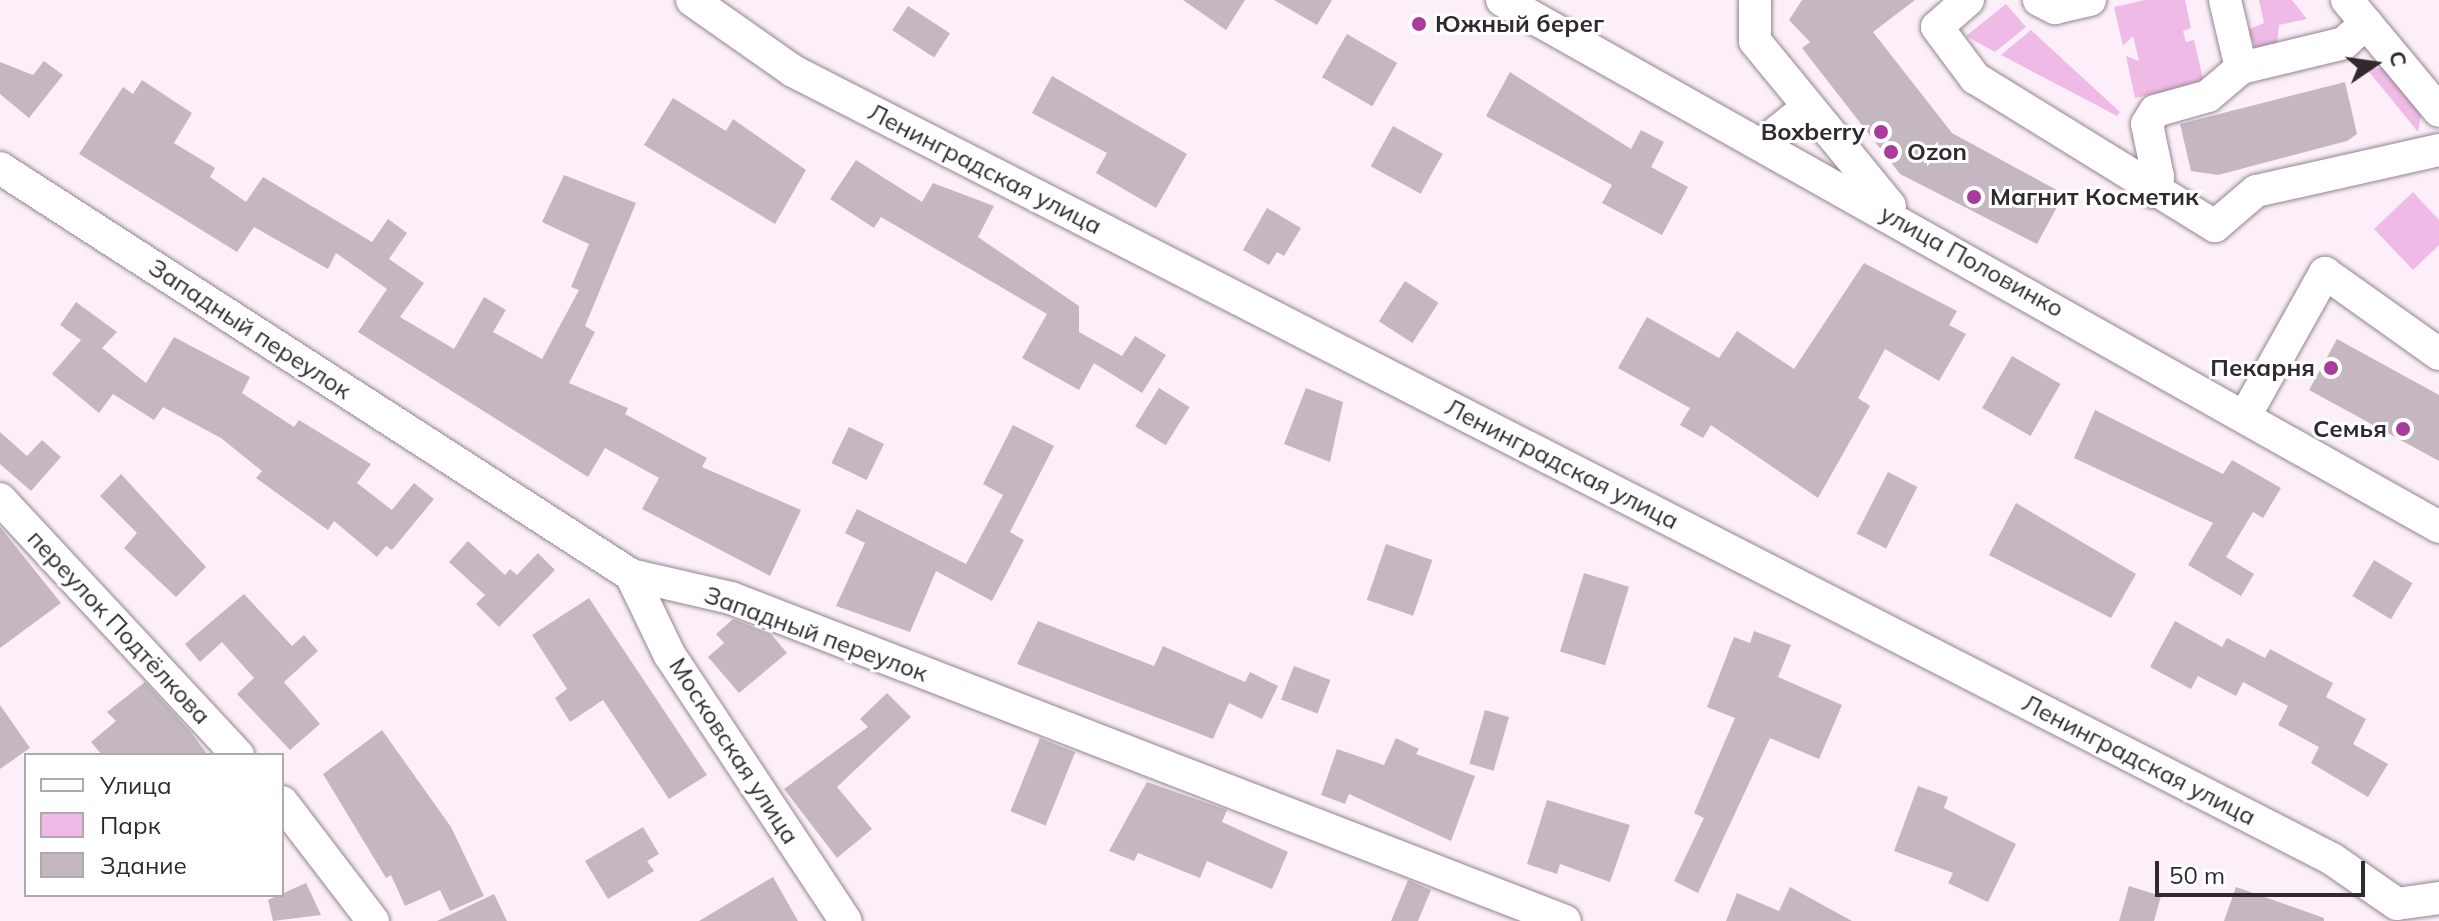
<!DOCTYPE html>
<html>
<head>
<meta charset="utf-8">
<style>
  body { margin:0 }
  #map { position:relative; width:2439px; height:921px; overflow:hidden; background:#fdeffa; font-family:Mulish,sans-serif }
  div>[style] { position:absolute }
  .green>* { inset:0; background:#efbbe6 }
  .building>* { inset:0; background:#c5b7c2; transform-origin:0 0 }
  .roads { filter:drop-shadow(0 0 2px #92858f) drop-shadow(0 0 2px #92858f) }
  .minor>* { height:32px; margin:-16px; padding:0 16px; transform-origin:16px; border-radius:16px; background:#fff }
  .dots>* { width:22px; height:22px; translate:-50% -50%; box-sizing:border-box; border:4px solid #fff; border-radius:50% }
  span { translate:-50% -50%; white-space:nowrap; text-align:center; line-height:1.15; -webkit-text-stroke:6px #fff; paint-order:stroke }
  .poi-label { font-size:24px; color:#302a2f; font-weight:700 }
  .left { translate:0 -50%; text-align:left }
  .right { translate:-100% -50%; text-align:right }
  .street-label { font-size:24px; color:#302a2f }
  .legend { position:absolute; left:24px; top:753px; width:260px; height:144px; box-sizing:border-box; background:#fff; border:2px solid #acaaac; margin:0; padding:10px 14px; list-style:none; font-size:24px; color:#302a2f }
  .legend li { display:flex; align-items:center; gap:16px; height:40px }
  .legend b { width:40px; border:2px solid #acaaac }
  .north { position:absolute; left:2335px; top:24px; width:80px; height:80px; -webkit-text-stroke:6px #fff; paint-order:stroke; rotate:77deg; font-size:22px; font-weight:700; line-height:32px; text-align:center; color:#302a2f }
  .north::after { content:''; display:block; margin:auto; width:28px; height:36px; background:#302a2f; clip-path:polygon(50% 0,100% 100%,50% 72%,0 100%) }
  .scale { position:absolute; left:2155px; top:861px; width:210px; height:36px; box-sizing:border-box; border:4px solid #302a2f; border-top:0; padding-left:10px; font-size:24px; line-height:28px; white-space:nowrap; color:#302a2f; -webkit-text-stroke:6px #fff; paint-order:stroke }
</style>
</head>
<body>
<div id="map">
  <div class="green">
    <div style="clip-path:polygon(2145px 0,2185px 0,2191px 28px,2183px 31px,2186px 42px,2194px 40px,2204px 83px,2135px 98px,2126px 56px,2139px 61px,2133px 36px,2123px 46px,2114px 7px)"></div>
    <div style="clip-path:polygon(2259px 0,2292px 0,2307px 19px,2279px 25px,2277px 45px,2257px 49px,2247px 30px,2264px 23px)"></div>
    <div style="clip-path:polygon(2006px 4px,2026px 27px,1995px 52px,1966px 36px)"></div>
    <div style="clip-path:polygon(2031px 30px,2120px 112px,2117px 116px,2001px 55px)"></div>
    <div style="clip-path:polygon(2366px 68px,2385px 68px,2421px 114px,2418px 132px)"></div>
    <div style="clip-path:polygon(2413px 192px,2439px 220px,2439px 245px,2413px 270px,2374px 229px)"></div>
  </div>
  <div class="building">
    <div style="clip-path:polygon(1183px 0,1245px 0,1226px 30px)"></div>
    <div style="clip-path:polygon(1274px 0,1332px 0,1317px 25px)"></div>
    <div style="clip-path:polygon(1802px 0,1915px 0,1873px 32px,1952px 133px,2064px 194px,2037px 244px,1900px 174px,1802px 48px,1810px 42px,1789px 20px)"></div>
    <div style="left:908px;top:6px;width:50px;height:29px;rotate:33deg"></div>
    <div style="left:1347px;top:34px;width:58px;height:50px;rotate:30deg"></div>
    <div style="clip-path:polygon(44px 61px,63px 75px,29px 118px,0 94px,0 62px,33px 75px)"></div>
    <div style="clip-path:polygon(1510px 72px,1631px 149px,1641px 130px,1664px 142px,1651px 167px,1688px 187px,1662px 235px,1602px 203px,1612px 185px,1486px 116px)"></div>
    <div style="clip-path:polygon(1052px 76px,1187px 154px,1156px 208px,1096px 173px,1107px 153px,1032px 113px)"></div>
    <div style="clip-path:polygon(142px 80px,192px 113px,174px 143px,215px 168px,210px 177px,246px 202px,263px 177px,372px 242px,388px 219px,407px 233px,389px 259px,424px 283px,400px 317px,454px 349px,484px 297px,506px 310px,493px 332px,542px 359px,579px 290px,571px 287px,589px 244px,542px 222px,564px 175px,636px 203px,585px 326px,595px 332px,569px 383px,628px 408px,625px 414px,707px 458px,702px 467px,801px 510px,770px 576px,642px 509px,659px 478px,605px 448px,588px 477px,358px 332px,387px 289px,336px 253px,328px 269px,254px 227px,237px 252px,79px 154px,123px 87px,133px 94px)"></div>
    <div style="clip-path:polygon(2345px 82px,2357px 134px,2347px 141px,2218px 175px,2191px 171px,2180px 124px)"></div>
    <div style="clip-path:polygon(673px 98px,726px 131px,733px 119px,806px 170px,775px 224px,644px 145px)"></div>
    <div style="left:1393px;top:126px;width:57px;height:46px;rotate:29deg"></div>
    <div style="clip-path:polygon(856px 160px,922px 202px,933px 183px,994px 206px,978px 237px,1079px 306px,1079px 332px,1122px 356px,1135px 336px,1166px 355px,1142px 393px,1094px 363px,1079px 390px,1022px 358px,1047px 314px,881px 217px,874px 228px,830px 199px)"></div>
    <div style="clip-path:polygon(1267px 208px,1301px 228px,1284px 256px,1277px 252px,1269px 265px,1243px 250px)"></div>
    <div style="clip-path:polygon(1864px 263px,1957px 311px,1949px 325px,1966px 334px,1939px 381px,1885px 349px,1858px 398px,1870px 406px,1818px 498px,1711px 425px,1703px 438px,1680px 425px,1690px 408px,1618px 368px,1647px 317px,1719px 358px,1737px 331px,1794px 369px)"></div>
    <div style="left:1405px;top:281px;width:40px;height:48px;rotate:33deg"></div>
    <div style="clip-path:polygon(76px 302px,117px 332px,102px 348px,146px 383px,174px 337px,250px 377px,242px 393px,294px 427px,299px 420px,371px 464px,357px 483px,392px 510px,414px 483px,434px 499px,392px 550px,386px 546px,377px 557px,334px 521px,328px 530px,256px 478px,262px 471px,221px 438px,163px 407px,154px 420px,113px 394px,99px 413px,52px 374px,81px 340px,60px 325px)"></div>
    <div style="clip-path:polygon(2337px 339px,2439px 395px,2439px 461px,2309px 390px)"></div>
    <div style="left:2012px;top:356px;width:56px;height:60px;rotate:30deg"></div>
    <div style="left:1159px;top:388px;width:36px;height:45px;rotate:32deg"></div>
    <div style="clip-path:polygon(1306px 388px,1343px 402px,1330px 462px,1284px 444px)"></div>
    <div style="clip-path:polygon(2095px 410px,2223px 474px,2232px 460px,2281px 488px,2263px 518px,2253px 512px,2226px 557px,2254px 574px,2241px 596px,2188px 565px,2213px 523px,2074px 458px)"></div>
    <div style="clip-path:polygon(1013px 425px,1054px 446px,1010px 532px,1024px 540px,992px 601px,936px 571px,910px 632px,836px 606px,865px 543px,845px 533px,857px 509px,966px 564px,1003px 495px,983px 484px)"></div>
    <div style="left:849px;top:427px;width:39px;height:40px;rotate:26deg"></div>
    <div style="clip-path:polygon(0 432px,27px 456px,42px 440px,61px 457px,31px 491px,0 464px)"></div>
    <div style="left:1888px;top:472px;width:33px;height:69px;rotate:27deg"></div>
    <div style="clip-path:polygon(121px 474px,206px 567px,176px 597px,124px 548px,137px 533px,100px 496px)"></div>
    <div style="clip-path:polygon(2016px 503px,2136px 574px,2111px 618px,1989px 555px)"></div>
    <div style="clip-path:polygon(0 527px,61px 603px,0 648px)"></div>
    <div style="clip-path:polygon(468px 541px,505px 575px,510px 569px,517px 575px,538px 553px,555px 570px,499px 627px,476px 604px,485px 595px,449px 562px)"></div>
    <div style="left:1386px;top:544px;width:49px;height:59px;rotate:19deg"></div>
    <div style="left:2374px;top:560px;width:45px;height:42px;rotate:31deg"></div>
    <div style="left:1584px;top:573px;width:47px;height:82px;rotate:17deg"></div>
    <div style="clip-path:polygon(244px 594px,292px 646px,304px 635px,318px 651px,284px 682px,320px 724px,290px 750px,237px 694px,254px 678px,222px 642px,200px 662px,185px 644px)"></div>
    <div style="clip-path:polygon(589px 598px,707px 775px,669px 799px,603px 700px,570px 722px,555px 698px,567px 689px,532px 635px)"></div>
    <div style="clip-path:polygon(733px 619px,771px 634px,787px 653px,739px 693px,708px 657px,724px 643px,716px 634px)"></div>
    <div style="clip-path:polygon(1038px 621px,1154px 666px,1163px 646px,1245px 682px,1250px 672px,1278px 686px,1262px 719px,1229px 703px,1213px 739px,1017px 664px)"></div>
    <div style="clip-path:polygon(2175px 621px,2222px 647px,2227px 638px,2265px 658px,2270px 649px,2333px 683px,2326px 697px,2366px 719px,2353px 744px,2388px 764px,2368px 797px,2311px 763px,2319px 747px,2278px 725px,2288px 706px,2243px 682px,2236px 696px,2198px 676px,2191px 689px,2150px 667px)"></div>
    <div style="clip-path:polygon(1754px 631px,1791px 645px,1778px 677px,1842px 705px,1819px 759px,1770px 738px,1698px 893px,1674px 881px,1704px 818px,1694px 813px,1735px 718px,1707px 707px,1734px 637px,1750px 643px)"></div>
    <div style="left:1294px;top:666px;width:39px;height:36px;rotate:21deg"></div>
    <div style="clip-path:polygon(145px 682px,189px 730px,208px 755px,102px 755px,91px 742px,116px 721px,107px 712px)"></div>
    <div style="clip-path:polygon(887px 693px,911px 717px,837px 787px,872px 829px,837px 858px,784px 789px,868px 727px,860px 719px)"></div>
    <div style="clip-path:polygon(0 705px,30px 748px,0 769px)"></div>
    <div style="left:1485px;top:710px;width:25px;height:56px;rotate:16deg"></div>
    <div style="clip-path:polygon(382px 730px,451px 827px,484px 896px,450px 911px,440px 890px,405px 906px,391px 875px,386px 878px,323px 774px)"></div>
    <div style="left:1040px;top:738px;width:38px;height:79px;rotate:22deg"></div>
    <div style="clip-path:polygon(1396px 738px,1419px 749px,1416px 754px,1475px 776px,1451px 841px,1349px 794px,1345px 804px,1321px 795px,1337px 749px,1384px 765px)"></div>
    <div style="clip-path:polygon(1147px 782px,1227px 810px,1222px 822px,1288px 852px,1272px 889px,1207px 861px,1200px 878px,1138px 853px,1134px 861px,1109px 851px)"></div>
    <div style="clip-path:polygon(1918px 786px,1948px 797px,1944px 808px,2016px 844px,1988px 902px,1948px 883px,1953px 873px,1894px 851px)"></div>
    <div style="clip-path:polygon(1547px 800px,1630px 825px,1610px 882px,1560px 864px,1557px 874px,1527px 864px)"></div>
    <div style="clip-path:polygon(643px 827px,659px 854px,647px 861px,654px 871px,608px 899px,585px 861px)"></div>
    <div style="clip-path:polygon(773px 877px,798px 921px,699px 921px)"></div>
    <div style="clip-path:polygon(1408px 880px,1431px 890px,1418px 921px,1391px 921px)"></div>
    <div style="clip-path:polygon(306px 883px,321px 915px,273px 921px,268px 900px)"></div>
    <div style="clip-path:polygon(2129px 886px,2161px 896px,2154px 921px,2119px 921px)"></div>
    <div style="clip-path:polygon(1790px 887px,1852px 921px,1726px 921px,1737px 893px,1779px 911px)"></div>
    <div style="clip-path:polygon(2236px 887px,2324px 918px,2324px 921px,2224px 921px)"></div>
    <div style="clip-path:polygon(494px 894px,507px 921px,437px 921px)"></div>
  </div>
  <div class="roads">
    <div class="minor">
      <div style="left:692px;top:0;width:123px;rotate:35.1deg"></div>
      <div style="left:793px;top:71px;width:1729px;rotate:27.11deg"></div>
      <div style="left:2332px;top:859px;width:79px;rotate:34.7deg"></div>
      <div style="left:2397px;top:904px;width:42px;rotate:-8.1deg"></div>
      <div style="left:1502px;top:0;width:1075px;rotate:29.35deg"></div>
      <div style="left:1755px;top:0;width:41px;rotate:90deg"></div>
      <div style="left:1755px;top:41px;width:213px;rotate:50.7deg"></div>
      <div style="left:1968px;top:0;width:41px;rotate:138.9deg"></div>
      <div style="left:1937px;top:27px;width:64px;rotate:53.3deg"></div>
      <div style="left:1975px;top:78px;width:282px;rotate:31.7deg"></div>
      <div style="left:2215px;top:226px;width:54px;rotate:-40.5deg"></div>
      <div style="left:2256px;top:191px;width:188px;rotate:-12.6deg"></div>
      <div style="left:2039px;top:0;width:18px;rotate:27deg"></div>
      <div style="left:2055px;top:8px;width:36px;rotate:-13deg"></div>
      <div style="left:2225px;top:0;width:70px;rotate:76.8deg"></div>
      <div style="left:2347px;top:0;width:144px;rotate:50.3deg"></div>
      <div style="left:1762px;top:144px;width:59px;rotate:-38.8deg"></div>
      <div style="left:0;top:168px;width:751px;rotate:32.82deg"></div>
      <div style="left:631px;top:575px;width:103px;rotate:13deg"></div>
      <div style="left:731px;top:598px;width:894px;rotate:21.17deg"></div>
      <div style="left:2154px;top:192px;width:16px;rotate:-75deg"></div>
      <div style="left:2158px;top:177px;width:54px;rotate:-101.7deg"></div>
      <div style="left:2147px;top:124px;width:15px;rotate:-58deg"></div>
      <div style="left:2155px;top:111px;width:55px;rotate:-15.8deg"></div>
      <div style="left:2208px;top:96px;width:43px;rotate:-40.3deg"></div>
      <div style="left:2241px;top:68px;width:106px;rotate:-13.6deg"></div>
      <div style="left:2344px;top:43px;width:30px;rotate:-42deg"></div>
      <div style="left:2245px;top:416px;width:164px;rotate:-60.8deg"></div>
      <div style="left:2325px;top:273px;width:140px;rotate:35.4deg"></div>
      <div style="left:0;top:499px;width:350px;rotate:47.1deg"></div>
      <div style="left:631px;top:575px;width:88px;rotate:64.3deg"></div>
      <div style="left:669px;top:654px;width:320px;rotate:56.5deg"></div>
      <div style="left:282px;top:802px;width:150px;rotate:52.6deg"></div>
    </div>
  </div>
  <div class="dots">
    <div style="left:1419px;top:24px;background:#a83c9b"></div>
    <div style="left:1881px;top:132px;background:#a83c9b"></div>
    <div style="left:1891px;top:152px;background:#a83c9b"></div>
    <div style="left:1974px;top:197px;background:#a83c9b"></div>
    <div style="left:2331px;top:368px;background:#a83c9b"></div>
    <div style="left:2403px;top:429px;background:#a83c9b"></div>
  </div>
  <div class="poi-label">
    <span class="left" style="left:1435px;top:24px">Южный берег</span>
    <span class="right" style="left:1865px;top:132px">Boxberry</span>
    <span class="left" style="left:1907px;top:152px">Ozon</span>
    <span class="left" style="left:1990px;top:197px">Магнит Косметик</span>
    <span class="right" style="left:2315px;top:368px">Пекарня</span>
    <span class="right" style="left:2387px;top:429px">Семья</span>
  </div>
  <div class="street-label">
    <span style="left:985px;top:169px;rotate:27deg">Ленинградская улица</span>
    <span style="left:1972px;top:261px;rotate:29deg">улица Половинко</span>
    <span style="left:250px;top:329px;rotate:33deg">Западный переулок</span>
    <span style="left:1562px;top:464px;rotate:27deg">Ленинградская улица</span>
    <span style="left:119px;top:627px;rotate:47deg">переулок Подтёлкова</span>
    <span style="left:816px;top:634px;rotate:20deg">Западный переулок</span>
    <span style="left:734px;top:751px;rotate:57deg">Московская улица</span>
    <span style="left:2139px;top:760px;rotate:27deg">Ленинградская улица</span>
  </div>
  <ul class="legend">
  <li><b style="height:10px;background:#fff"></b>Улица</li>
  <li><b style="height:22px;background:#efbbe6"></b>Парк</li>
  <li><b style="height:22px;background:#c5b7c2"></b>Здание</li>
  </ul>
  <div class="north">С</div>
  <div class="scale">50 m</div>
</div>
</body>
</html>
